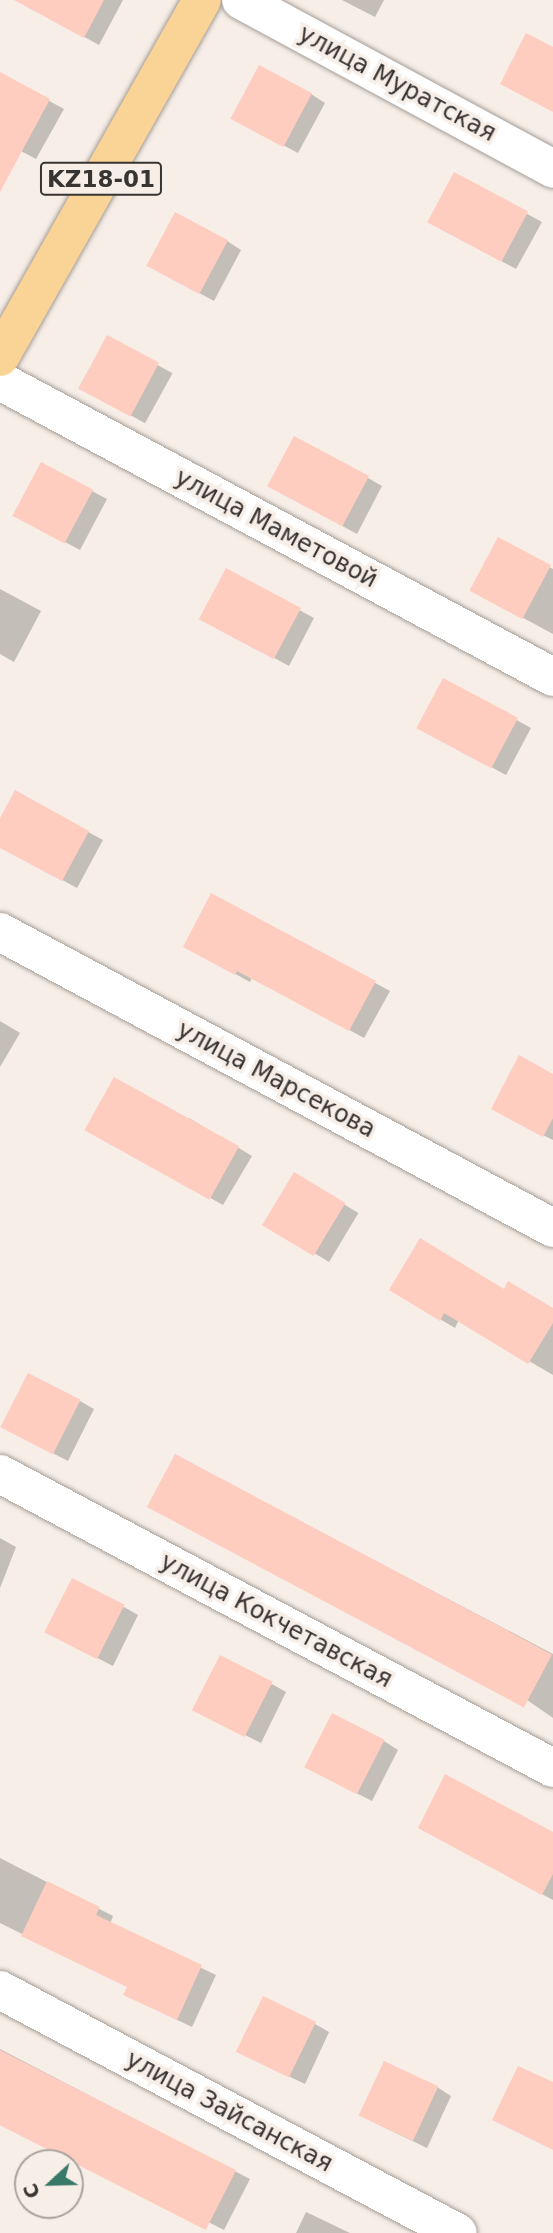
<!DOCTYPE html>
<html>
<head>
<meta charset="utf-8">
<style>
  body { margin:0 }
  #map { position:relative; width:553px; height:2233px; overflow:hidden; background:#f6eee7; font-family:"DejaVu Sans",sans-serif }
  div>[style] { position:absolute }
  .shadow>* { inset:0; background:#0003; transform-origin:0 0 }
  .building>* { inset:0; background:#ffccc0; transform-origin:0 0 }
  .roads { filter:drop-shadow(0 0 2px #a59d97) drop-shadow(0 0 2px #a59d97) }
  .minor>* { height:38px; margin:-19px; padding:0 19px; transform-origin:19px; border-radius:19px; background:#fff }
  .major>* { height:38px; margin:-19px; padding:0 19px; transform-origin:19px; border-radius:19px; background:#fad397 }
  span { translate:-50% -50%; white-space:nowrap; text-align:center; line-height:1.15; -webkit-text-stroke:7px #f6eee7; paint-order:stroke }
  .shield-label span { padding:2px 5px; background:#f6eee7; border:2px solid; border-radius:5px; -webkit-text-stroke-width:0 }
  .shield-label { font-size:23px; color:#383432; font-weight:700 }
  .street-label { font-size:24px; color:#383432 }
  .north { position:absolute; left:14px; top:2149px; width:70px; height:70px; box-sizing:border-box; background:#f6eee7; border:2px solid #aaa49f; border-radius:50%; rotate:248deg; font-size:19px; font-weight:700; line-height:28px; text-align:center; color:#383432 }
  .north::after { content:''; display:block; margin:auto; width:24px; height:32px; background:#397967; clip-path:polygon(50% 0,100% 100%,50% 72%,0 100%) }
</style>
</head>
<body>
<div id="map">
  <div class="shadow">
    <div style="clip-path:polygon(39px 0,123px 0,99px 45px,48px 17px)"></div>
    <div style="clip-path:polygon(342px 0,384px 0,375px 17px)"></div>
    <div style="clip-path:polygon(0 74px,64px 109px,36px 159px,0 140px)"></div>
    <div style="clip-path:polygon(311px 94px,325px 103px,298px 153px,247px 126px)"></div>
    <div style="clip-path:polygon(454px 174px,542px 222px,516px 269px,443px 230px)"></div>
    <div style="clip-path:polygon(227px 241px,241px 250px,214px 301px,164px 274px)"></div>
    <div style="left:107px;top:337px;width:75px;height:57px;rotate:29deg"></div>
    <div style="clip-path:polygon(42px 464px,107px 499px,80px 550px,29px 523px)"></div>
    <div style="clip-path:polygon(368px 478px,382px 486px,357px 534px,269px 486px)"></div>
    <div style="clip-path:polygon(499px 539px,553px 569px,553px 634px,486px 598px)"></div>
    <div style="clip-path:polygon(227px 571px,314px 618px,289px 666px,216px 626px)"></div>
    <div style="clip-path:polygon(0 589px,41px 611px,14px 662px,0 654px)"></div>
    <div style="clip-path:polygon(444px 680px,531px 728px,506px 775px,433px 736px)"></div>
    <div style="clip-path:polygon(16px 793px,103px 840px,77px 888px,0 846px,0 822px)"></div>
    <div style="clip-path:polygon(212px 895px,390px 991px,364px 1038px,252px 977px,250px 982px,199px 954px)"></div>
    <div style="clip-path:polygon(0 1021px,20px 1033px,0 1067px)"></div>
    <div style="clip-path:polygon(553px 1076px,553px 1140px,507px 1117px)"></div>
    <div style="clip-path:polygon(189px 1118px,252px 1156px,223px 1205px,85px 1128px,186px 1122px)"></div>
    <div style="left:295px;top:1175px;width:74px;height:57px;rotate:31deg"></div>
    <div style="clip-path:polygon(391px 1290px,505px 1291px,553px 1310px,553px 1375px,459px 1320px,455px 1328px)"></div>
    <div style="clip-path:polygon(80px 1401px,94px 1409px,68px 1461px,17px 1435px)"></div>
    <div style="clip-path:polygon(176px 1456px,553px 1654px,553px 1718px)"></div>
    <div style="clip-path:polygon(0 1538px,16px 1547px,0 1588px)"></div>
    <div style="clip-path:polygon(124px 1607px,138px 1615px,113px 1666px,62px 1640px)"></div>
    <div style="clip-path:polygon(272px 1684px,286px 1692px,261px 1743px,209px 1717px)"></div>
    <div style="clip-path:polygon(384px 1741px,398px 1750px,372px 1801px,321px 1775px)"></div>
    <div style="clip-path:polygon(446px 1776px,553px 1834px,553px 1900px,435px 1836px)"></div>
    <div style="clip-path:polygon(0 1858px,113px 1916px,110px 1924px,216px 1975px,192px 2027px,140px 2002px,129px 1987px,0 1923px)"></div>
    <div style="clip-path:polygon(315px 2024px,329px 2032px,305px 2084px,253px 2059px)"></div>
    <div style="clip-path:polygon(0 2049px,250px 2179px,224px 2230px,33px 2133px,0 2111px)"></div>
    <div style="clip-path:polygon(437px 2087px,451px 2096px,427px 2148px,375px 2123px)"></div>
    <div style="clip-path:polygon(306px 2212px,350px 2233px,296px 2233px)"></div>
  </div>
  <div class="building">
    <div style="clip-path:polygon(14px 0,104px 0,84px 38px)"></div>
    <div style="clip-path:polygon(526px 33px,553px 47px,553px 112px,500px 84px)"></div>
    <div style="left:259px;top:65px;width:60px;height:61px;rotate:28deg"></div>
    <div style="clip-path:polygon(0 72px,50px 99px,0 192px)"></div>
    <div style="left:454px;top:172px;width:84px;height:57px;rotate:28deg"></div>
    <div style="left:175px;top:212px;width:60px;height:61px;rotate:28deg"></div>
    <div style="left:107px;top:335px;width:59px;height:61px;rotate:28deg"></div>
    <div style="left:294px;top:436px;width:85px;height:57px;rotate:28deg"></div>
    <div style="left:41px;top:462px;width:59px;height:61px;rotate:28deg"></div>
    <div style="left:498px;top:537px;width:60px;height:61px;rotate:28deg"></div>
    <div style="left:226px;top:568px;width:85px;height:58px;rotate:28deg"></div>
    <div style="left:443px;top:678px;width:85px;height:57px;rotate:28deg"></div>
    <div style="clip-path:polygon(15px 790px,89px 831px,62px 881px,0 848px,0 818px)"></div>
    <div style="clip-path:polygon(211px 893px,376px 981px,349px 1031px,237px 971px,235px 975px,183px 947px)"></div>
    <div style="clip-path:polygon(519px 1055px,553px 1074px,553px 1118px,543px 1137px,491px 1109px)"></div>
    <div style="left:114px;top:1077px;width:143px;height:61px;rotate:29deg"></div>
    <div style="left:294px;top:1172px;width:60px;height:62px;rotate:31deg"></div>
    <div style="clip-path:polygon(420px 1238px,504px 1289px,508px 1281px,553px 1308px,553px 1323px,528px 1364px,444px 1313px,440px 1321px,389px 1290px)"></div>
    <div style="left:28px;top:1373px;width:59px;height:61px;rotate:27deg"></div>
    <div style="left:175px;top:1454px;width:427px;height:60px;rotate:28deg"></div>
    <div style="left:72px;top:1578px;width:59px;height:61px;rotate:27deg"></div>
    <div style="left:220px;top:1655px;width:59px;height:62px;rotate:27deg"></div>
    <div style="left:332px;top:1713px;width:59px;height:61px;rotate:27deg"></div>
    <div style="clip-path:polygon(445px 1774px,553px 1832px,553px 1874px,542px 1895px,418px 1828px)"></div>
    <div style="clip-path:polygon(47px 1881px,100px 1907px,96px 1915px,202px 1965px,177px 2020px,123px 1995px,127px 1987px,21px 1936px)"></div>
    <div style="left:263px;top:1996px;width:59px;height:62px;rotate:26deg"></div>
    <div style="left:0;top:2050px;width:265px;height:67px;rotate:27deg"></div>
    <div style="left:384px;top:2061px;width:60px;height:60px;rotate:25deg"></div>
    <div style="clip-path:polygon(518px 2066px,553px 2082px,553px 2150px,492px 2120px)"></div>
  </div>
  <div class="roads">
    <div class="minor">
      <div style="left:241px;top:0;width:355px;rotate:28.4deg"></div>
      <div style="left:0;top:381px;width:627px;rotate:28.16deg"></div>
      <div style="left:0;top:932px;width:627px;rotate:28.16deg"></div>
      <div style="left:0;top:1474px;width:626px;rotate:28deg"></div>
      <div style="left:0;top:1990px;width:518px;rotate:27.95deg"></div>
    </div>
    <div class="major">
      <div style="left:0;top:357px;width:410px;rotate:-60.5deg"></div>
    </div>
  </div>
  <div class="shield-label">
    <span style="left:101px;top:179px">KZ18-01</span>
  </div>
  <div class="street-label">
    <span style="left:397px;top:84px;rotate:28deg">улица Муратская</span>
    <span style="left:276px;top:529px;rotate:28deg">улица Маметовой</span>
    <span style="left:276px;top:1080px;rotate:28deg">улица Марсекова</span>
    <span style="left:276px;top:1621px;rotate:28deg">улица Кокчетавская</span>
    <span style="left:229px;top:2112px;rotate:28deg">улица Зайсанская</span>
  </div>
  <div class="north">С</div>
</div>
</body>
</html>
